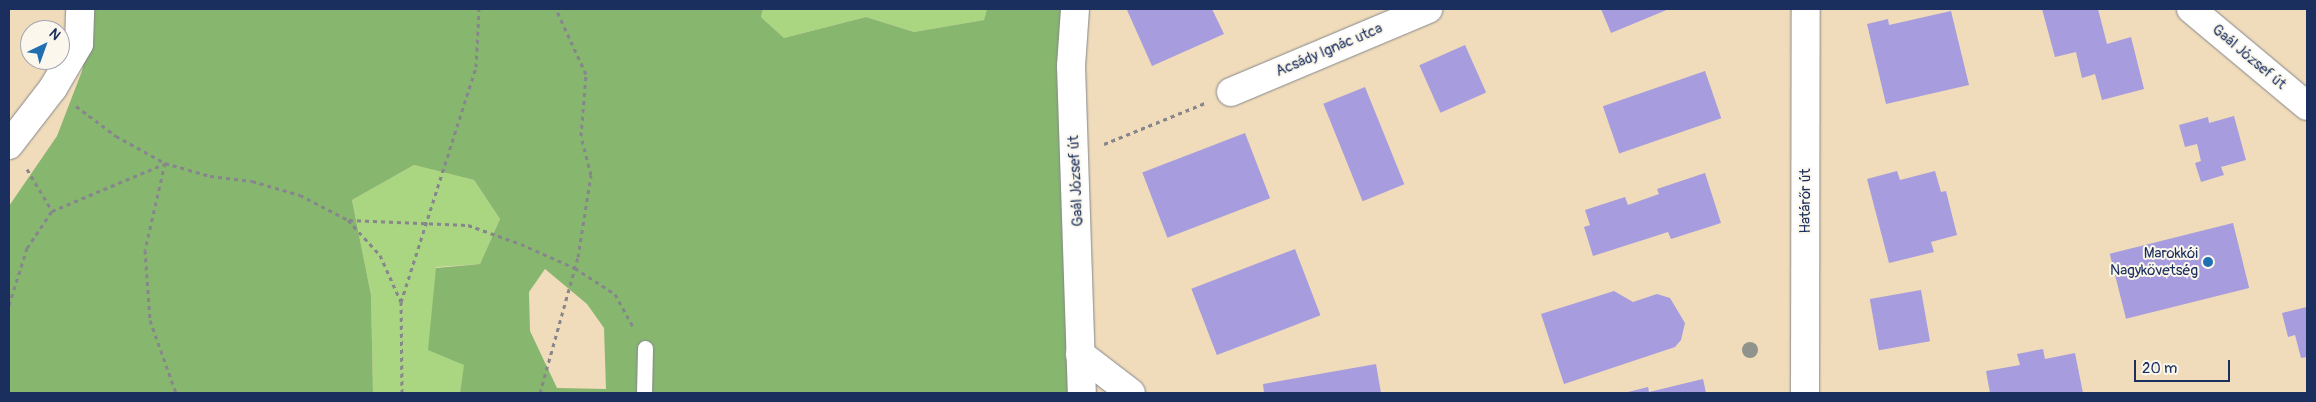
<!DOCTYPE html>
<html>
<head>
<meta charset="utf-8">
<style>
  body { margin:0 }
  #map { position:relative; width:2316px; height:402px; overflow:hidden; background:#f0dcba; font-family:Pangolin,sans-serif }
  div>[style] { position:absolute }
  .green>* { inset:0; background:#aad581 }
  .forest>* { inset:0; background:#87b66f }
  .building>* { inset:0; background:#a69cde; transform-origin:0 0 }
  .path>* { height:3px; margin-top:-1.5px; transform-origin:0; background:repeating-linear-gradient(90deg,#86868c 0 4px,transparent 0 8px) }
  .roads { filter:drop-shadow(0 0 1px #86868c) drop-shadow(0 0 1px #86868c) }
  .lane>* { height:15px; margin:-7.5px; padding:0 7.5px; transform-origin:7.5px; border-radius:7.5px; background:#fff }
  .street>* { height:28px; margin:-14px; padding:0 14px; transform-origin:14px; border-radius:14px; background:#fff }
  .trees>* { width:16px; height:16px; margin:-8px; border-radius:50%; background:#8f938c }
  .dots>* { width:14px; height:14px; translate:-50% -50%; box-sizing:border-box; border:2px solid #fbf7ec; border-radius:50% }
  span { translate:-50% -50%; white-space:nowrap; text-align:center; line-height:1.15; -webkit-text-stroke:4px #fbf7ec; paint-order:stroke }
  .street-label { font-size:15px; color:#1b2f5e }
  .poi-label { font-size:15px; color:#1b2f5e }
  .right { translate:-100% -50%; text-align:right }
  .frame { position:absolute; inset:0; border:10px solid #1b2f5e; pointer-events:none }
  .north { position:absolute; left:20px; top:20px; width:50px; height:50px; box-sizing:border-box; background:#fbf7ec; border:1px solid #a1a7b3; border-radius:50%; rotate:42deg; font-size:14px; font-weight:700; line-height:20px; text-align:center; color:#1b2f5e }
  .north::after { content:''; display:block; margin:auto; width:18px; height:22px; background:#1f6fb2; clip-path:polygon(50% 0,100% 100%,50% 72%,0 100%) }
  .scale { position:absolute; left:2134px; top:360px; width:96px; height:22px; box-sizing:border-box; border:2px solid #1b2f5e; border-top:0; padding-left:6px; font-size:15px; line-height:18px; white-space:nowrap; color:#1b2f5e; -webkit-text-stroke:4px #fbf7ec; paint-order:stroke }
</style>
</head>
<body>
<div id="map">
  <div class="green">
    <div style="clip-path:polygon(763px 9px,987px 9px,984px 20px,914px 32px,866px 17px,784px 38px,761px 17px)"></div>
    <div style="clip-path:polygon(414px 165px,474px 180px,500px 219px,480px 264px,436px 267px,465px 365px,460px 393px,373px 393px,371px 295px,352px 200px)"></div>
  </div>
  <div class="forest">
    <div style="clip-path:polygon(evenodd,87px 9px,763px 9px,761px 17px,784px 38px,866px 17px,914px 32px,984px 20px,987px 9px,1073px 9px,1069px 393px,460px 393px,464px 365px,428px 350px,436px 268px,480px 264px,500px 219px,474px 180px,414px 165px,352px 200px,371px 295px,373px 393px,9px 393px,9px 206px,57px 136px,82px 71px,89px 33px,87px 9px,545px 269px,587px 304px,604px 328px,606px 389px,557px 388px,530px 331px,529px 292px,545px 269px)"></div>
  </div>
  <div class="building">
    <div style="clip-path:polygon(1131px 9px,1212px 9px,1224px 34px,1152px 66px,1127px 10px)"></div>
    <div style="clip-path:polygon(1601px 9px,1669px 9px,1611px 33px)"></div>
    <div style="clip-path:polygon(2042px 9px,2098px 9px,2107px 44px,2131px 37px,2144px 89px,2102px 100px,2095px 74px,2082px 78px,2076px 52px,2055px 57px)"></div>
    <div style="clip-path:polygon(1951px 11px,1969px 85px,1886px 104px,1867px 24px,1888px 19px,1889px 25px)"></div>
    <div style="left:1465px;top:45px;width:52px;height:50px;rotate:66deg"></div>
    <div style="left:1705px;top:71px;width:50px;height:108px;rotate:71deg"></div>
    <div style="left:1365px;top:87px;width:105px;height:45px;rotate:68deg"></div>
    <div style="clip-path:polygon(2234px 116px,2246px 160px,2221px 167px,2224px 175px,2201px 182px,2195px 163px,2201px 161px,2197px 144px,2185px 147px,2179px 125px,2208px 117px,2209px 123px)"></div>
    <div style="left:1245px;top:133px;width:70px;height:110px;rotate:69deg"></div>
    <div style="clip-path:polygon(1897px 171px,1900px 180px,1935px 171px,1941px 192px,1946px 191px,1957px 235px,1931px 242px,1934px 252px,1889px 263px,1867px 179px)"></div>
    <div style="clip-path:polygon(1705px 173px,1721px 223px,1671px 239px,1668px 232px,1593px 256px,1584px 227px,1590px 225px,1585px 210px,1625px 197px,1628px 205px,1659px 194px,1657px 189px)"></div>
    <div style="left:2233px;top:223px;width:67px;height:127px;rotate:76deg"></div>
    <div style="left:1295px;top:249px;width:71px;height:111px;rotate:69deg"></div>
    <div style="left:1921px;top:290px;width:52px;height:52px;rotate:80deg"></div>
    <div style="clip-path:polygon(1614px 291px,1633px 302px,1657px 294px,1670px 298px,1685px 323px,1681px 340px,1675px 347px,1564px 384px,1541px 314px)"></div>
    <div style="clip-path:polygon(2307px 307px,2307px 357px,2301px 358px,2295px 335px,2288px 337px,2282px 313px)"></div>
    <div style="clip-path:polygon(2043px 349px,2045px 359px,2075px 353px,2083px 393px,1990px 393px,1986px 371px,2020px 365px,2017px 354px)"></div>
    <div style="clip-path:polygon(1376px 364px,1381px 393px,1264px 393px,1263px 384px)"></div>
    <div style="clip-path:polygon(1703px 379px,1706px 393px,1624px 393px,1648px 387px,1649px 392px)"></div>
  </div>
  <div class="path">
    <div style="left:76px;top:106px;width:50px;rotate:36.9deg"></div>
    <div style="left:116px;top:136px;width:56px;rotate:28.9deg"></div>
    <div style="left:165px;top:163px;width:47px;rotate:16.1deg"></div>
    <div style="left:210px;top:176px;width:42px;rotate:6.8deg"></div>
    <div style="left:252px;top:181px;width:50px;rotate:16.3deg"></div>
    <div style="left:300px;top:195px;width:54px;rotate:27.5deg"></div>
    <div style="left:348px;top:220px;width:47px;rotate:47.6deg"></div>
    <div style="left:380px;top:255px;width:51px;rotate:65.9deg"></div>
    <div style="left:1104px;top:144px;width:109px;rotate:-22.1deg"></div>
    <div style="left:165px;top:163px;width:89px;rotate:102.9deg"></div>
    <div style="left:145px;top:250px;width:70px;rotate:85.9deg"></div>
    <div style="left:150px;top:320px;width:77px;rotate:70.4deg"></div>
    <div style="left:27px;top:169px;width:49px;rotate:59.2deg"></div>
    <div style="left:349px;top:220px;width:119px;rotate:2.4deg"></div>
    <div style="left:468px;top:225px;width:56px;rotate:19.7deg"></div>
    <div style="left:521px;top:244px;width:59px;rotate:24deg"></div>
    <div style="left:575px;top:268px;width:48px;rotate:33deg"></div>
    <div style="left:615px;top:294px;width:39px;rotate:61deg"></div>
    <div style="left:9px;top:305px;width:60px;rotate:-72.5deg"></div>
    <div style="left:27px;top:248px;width:45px;rotate:-56deg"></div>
    <div style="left:52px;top:211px;width:121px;rotate:-22.8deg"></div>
    <div style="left:402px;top:393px;width:91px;rotate:-90.6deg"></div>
    <div style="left:401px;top:302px;width:247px;rotate:-72.3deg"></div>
    <div style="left:476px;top:67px;width:58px;rotate:-87deg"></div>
    <div style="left:540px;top:393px;width:141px;rotate:-74.4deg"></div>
    <div style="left:578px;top:257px;width:83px;rotate:-81deg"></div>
    <div style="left:591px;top:175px;width:40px;rotate:-104.4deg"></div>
    <div style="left:581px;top:136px;width:62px;rotate:-85.4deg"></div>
    <div style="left:586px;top:74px;width:72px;rotate:-114.8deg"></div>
  </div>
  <div class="roads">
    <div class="lane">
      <div style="left:644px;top:393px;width:45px;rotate:-88.7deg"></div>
    </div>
    <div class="street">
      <div style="left:1075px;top:9px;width:57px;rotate:94deg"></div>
      <div style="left:1071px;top:66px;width:327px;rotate:88.1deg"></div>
      <div style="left:2191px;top:9px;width:151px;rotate:39.9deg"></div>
      <div style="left:1231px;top:92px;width:214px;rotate:-22.8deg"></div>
      <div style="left:9px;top:145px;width:72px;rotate:-52.3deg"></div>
      <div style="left:53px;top:88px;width:51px;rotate:-59.4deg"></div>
      <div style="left:79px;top:44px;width:35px;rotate:-88deg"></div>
      <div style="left:1080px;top:354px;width:64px;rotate:37.4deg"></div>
      <div style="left:1805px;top:393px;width:384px;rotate:-89.9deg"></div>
    </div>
  </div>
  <div class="trees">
    <div style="left:1750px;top:350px"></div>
  </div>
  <div class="dots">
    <div style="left:2208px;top:262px;background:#1f6fb2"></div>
  </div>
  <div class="street-label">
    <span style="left:1329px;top:50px;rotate:-23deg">Acsády Ignác utca</span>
    <span style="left:2249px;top:57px;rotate:40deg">Gaál József út</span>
    <span style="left:1076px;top:181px;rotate:-93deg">Gaál József út</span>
    <span style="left:1806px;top:201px;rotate:-90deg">Határőr út</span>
  </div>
  <div class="poi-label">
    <span class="right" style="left:2198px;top:262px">Marokkói<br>Nagykövetség</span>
  </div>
  <div class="frame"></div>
  <div class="north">N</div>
  <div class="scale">20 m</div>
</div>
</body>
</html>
